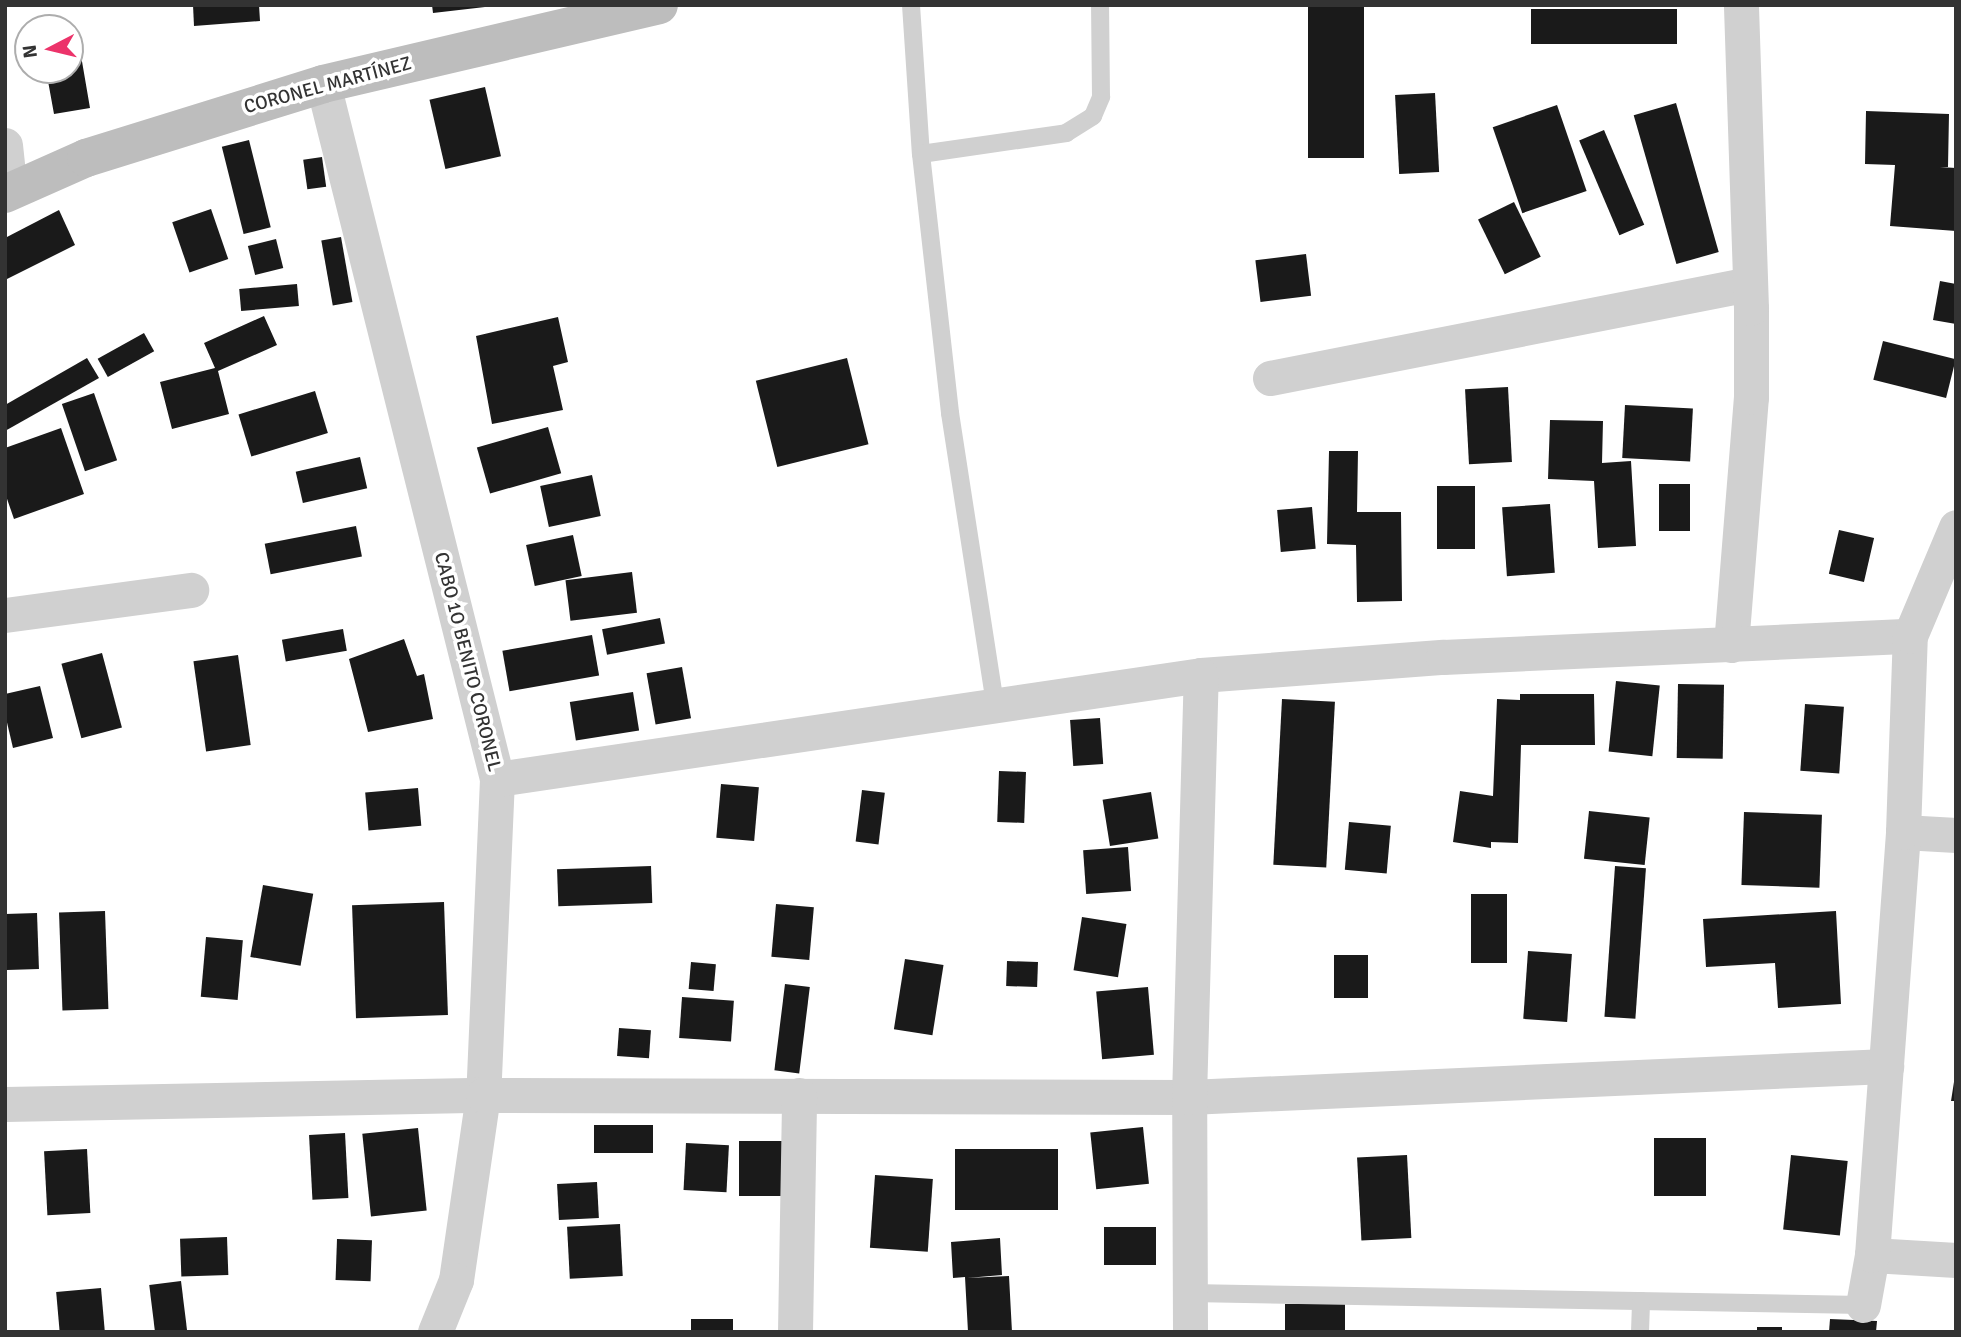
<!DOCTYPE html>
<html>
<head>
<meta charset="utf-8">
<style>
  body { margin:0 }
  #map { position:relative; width:1961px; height:1337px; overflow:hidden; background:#fff; font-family:Signika,sans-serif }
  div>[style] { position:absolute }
  .building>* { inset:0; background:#1a1a1a; transform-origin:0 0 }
  .service>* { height:18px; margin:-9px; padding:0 9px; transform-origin:9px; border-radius:9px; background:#d0d0d0 }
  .minor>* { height:35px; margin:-17.5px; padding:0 17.5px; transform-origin:17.5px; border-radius:17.5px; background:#d0d0d0 }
  .secondary>* { height:38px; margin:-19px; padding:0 19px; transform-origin:19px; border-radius:19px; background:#bdbdbd }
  span { translate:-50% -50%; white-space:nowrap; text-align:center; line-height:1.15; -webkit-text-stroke:7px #fff; paint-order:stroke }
  .street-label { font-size:19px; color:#333 }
  .frame { position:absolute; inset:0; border:7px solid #333; pointer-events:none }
  .north { position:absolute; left:14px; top:14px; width:70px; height:70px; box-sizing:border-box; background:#fff; border:2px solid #adadad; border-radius:50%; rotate:263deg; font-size:19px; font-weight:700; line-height:28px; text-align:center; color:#333 }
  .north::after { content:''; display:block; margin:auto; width:24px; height:32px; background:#ec336a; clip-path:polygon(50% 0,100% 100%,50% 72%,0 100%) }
</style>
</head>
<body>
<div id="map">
  <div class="building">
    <div style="clip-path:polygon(193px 5px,259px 5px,260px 21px,194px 26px)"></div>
    <div style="clip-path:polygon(432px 5px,485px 5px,485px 7px,433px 13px)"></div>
    <div style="left:1308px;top:5px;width:56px;height:153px"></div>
    <div style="left:1531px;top:9px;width:146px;height:35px"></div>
    <div style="clip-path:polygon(78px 38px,90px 108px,54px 114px,46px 70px,70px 70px,70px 40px)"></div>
    <div style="left:485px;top:87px;width:71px;height:57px;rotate:77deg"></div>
    <div style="left:1435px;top:93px;width:79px;height:40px;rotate:87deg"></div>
    <div style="left:1676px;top:103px;width:155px;height:44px;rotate:74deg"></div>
    <div style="left:1557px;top:105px;width:91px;height:68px;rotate:71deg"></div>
    <div style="clip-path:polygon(1866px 111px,1949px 114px,1948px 167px,1940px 167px,1956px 168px,1956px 231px,1890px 226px,1895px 165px,1865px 164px)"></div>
    <div style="left:1604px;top:130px;width:103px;height:27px;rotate:67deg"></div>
    <div style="left:249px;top:140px;width:90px;height:28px;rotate:76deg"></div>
    <div style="left:322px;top:157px;width:30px;height:19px;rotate:82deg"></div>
    <div style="left:1514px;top:202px;width:61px;height:40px;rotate:64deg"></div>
    <div style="left:211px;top:209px;width:53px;height:41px;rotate:71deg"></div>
    <div style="clip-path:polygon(59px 210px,75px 245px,5px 280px,5px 238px)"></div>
    <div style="left:341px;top:237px;width:66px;height:20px;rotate:80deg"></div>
    <div style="left:276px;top:239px;width:30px;height:29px;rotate:76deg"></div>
    <div style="left:1306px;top:254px;width:42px;height:51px;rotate:83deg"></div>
    <div style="clip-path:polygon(1940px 281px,1956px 284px,1956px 324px,1933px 320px)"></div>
    <div style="left:297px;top:284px;width:22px;height:58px;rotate:85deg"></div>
    <div style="clip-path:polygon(264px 316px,277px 345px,218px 371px,229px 414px,172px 429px,160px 382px,215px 368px,204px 343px)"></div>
    <div style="clip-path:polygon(558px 317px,568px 362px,553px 366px,563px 410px,492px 424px,476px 336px)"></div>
    <div style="left:144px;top:333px;width:21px;height:53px;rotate:61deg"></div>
    <div style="left:1883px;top:341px;width:75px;height:40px;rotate:14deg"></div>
    <div style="clip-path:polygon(87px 358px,99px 378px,5px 431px,5px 405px)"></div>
    <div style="left:847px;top:358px;width:89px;height:94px;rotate:76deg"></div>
    <div style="left:1508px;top:387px;width:75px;height:43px;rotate:87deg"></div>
    <div style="left:315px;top:391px;width:44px;height:80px;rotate:73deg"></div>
    <div style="left:94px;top:393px;width:71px;height:34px;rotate:71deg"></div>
    <div style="left:1625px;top:405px;width:68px;height:53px;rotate:3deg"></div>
    <div style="clip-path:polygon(1550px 420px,1603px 421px,1602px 463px,1631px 461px,1636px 546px,1598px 548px,1594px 481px,1548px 479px)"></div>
    <div style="left:548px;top:427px;width:48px;height:74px;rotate:74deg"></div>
    <div style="clip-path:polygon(61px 428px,84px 494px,14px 519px,5px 493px,5px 448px)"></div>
    <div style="clip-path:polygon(1329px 451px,1358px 451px,1357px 512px,1401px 512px,1402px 601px,1357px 602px,1356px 545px,1327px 544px)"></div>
    <div style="left:360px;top:457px;width:32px;height:66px;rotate:77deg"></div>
    <div style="left:592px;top:475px;width:42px;height:53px;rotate:78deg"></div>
    <div style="left:1690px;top:484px;width:47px;height:31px;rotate:90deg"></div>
    <div style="left:1437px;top:486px;width:38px;height:63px"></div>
    <div style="left:1550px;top:504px;width:69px;height:48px;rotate:86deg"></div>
    <div style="left:1312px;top:507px;width:42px;height:35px;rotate:85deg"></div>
    <div style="left:356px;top:526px;width:31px;height:93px;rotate:79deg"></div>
    <div style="left:1839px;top:530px;width:36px;height:45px;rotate:13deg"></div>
    <div style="left:573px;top:535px;width:42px;height:48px;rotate:78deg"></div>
    <div style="left:632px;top:572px;width:41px;height:67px;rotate:83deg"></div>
    <div style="left:660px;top:618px;width:26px;height:59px;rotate:79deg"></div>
    <div style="left:343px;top:629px;width:22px;height:62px;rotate:80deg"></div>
    <div style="left:592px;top:635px;width:41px;height:91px;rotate:80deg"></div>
    <div style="clip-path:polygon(404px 639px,417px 676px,424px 674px,433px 719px,368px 732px,349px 659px)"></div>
    <div style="left:102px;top:653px;width:77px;height:42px;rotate:75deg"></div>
    <div style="left:238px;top:655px;width:91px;height:45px;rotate:82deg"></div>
    <div style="left:682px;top:667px;width:52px;height:36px;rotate:80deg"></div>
    <div style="left:1616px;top:681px;width:44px;height:71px;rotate:6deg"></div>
    <div style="left:1678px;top:684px;width:46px;height:74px;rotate:1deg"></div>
    <div style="clip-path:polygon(40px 686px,53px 738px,13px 748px,5px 714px,5px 694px)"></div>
    <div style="left:633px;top:692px;width:39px;height:64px;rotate:81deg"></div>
    <div style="clip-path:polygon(1520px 694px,1594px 694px,1595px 745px,1521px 745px,1518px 843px,1491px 842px,1491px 848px,1453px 842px,1460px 791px,1493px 796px,1497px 699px,1520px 700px)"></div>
    <div style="left:1282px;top:699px;width:53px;height:166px;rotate:3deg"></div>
    <div style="left:1805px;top:704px;width:39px;height:67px;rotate:4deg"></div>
    <div style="left:1100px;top:718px;width:46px;height:30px;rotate:86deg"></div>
    <div style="left:999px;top:771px;width:27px;height:51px;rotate:2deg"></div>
    <div style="left:721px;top:784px;width:38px;height:54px;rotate:5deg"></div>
    <div style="left:418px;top:788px;width:38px;height:53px;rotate:85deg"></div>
    <div style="left:862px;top:790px;width:23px;height:52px;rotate:7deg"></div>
    <div style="left:1151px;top:792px;width:47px;height:49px;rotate:81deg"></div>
    <div style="left:1589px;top:811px;width:61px;height:48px;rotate:6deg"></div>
    <div style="left:1744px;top:812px;width:78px;height:73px;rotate:2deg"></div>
    <div style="left:1349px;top:822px;width:42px;height:48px;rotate:5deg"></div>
    <div style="left:1128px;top:847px;width:44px;height:45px;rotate:86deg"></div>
    <div style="left:651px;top:866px;width:37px;height:94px;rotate:88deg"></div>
    <div style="left:1615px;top:866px;width:31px;height:151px;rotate:4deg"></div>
    <div style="left:263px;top:885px;width:51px;height:73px;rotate:10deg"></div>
    <div style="left:1471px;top:894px;width:36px;height:69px"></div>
    <div style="left:444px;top:902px;width:113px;height:92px;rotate:88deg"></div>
    <div style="left:776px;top:904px;width:38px;height:53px;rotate:5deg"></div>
    <div style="left:105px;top:911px;width:98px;height:46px;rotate:88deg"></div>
    <div style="clip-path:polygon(1836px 911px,1841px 1004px,1778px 1008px,1775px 963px,1706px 967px,1703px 919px)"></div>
    <div style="left:37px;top:913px;width:56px;height:32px;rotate:88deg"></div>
    <div style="left:1082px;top:917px;width:45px;height:54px;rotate:9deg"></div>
    <div style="left:206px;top:937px;width:37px;height:60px;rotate:5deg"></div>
    <div style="left:1528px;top:951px;width:44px;height:68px;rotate:4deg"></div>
    <div style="left:1334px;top:955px;width:34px;height:43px"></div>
    <div style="left:905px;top:959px;width:39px;height:71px;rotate:9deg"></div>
    <div style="left:1007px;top:961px;width:31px;height:25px;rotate:2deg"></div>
    <div style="left:691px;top:962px;width:25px;height:27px;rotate:5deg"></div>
    <div style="left:785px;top:984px;width:25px;height:87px;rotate:7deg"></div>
    <div style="left:1148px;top:987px;width:68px;height:52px;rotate:85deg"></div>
    <div style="left:682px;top:997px;width:52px;height:41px;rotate:4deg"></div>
    <div style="left:619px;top:1028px;width:32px;height:28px;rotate:4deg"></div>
    <div style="clip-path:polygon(1954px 1082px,1956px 1082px,1956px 1101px,1951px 1101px)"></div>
    <div style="left:653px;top:1125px;width:28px;height:59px;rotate:90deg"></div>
    <div style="left:1143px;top:1127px;width:57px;height:53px;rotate:84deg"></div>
    <div style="left:418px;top:1128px;width:83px;height:56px;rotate:84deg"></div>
    <div style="left:345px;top:1133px;width:65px;height:36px;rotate:87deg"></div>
    <div style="left:1654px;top:1138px;width:52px;height:58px"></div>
    <div style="left:739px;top:1141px;width:46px;height:55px"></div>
    <div style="left:686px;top:1143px;width:43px;height:47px;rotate:3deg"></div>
    <div style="left:87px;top:1149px;width:64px;height:43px;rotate:87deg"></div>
    <div style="left:955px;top:1149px;width:103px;height:61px"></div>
    <div style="left:1407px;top:1155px;width:83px;height:50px;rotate:87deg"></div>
    <div style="left:1791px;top:1155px;width:57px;height:75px;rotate:6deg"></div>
    <div style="left:875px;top:1175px;width:58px;height:73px;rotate:4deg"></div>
    <div style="left:597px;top:1182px;width:36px;height:40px;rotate:87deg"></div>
    <div style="left:620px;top:1224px;width:52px;height:53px;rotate:87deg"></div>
    <div style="left:1156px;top:1227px;width:38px;height:52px;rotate:90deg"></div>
    <div style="left:227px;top:1237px;width:38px;height:47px;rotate:88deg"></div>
    <div style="clip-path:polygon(1000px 1238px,1002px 1275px,967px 1278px,1009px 1276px,1012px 1332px,968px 1332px,965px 1277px,953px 1278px,951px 1242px)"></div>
    <div style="left:337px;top:1239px;width:35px;height:41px;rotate:2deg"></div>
    <div style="left:181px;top:1281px;width:51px;height:32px;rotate:83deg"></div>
    <div style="left:101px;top:1288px;width:44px;height:45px;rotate:85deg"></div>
    <div style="left:1285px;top:1304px;width:60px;height:28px"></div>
    <div style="left:691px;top:1319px;width:42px;height:13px"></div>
    <div style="clip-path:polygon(1830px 1319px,1877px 1321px,1876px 1332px,1829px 1332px)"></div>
    <div style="left:1757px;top:1327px;width:25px;height:5px"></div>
  </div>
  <div class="service">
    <div style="left:911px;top:5px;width:149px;rotate:86.2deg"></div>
    <div style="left:921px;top:154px;width:261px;rotate:83.6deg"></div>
    <div style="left:950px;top:413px;width:295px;rotate:81.2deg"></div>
    <div style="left:921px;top:154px;width:147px;rotate:-8.2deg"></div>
    <div style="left:1066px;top:133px;width:32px;rotate:-32deg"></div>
    <div style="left:1093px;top:116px;width:21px;rotate:-67deg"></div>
    <div style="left:1101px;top:97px;width:92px;rotate:-90.6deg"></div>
    <div style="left:1190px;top:1293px;width:673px;rotate:1.02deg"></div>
    <div style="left:1640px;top:1332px;width:31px;rotate:-88deg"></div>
  </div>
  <div class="minor">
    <div style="left:323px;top:84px;width:716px;rotate:75.94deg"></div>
    <div style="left:497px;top:779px;width:316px;rotate:92.5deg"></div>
    <div style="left:483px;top:1095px;width:187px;rotate:98.3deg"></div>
    <div style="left:456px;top:1280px;width:56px;rotate:112deg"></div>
    <div style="left:5px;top:145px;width:47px;rotate:83.9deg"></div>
    <div style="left:1270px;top:378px;width:489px;rotate:-11.1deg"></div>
    <div style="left:5px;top:615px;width:188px;rotate:-7.7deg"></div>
    <div style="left:1731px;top:645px;width:249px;rotate:-85.4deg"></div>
    <div style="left:1751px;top:397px;width:89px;rotate:-90deg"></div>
    <div style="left:1751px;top:308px;width:303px;rotate:-91.9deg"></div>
    <div style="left:497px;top:779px;width:712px;rotate:-8.4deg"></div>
    <div style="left:1201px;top:675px;width:243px;rotate:-4.3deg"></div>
    <div style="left:1443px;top:657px;width:467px;rotate:-2.6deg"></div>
    <div style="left:1903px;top:832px;width:53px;rotate:3.2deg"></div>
    <div style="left:5px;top:1104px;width:478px;rotate:-1.1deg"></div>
    <div style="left:483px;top:1095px;width:706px;rotate:0.16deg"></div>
    <div style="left:1189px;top:1097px;width:698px;rotate:-2.55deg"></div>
    <div style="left:1872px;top:1255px;width:84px;rotate:3.4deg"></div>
    <div style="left:1863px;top:1305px;width:51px;rotate:-79.8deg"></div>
    <div style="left:1872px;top:1255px;width:424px;rotate:-85.8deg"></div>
    <div style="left:1903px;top:832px;width:196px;rotate:-88deg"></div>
    <div style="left:1910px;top:636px;width:118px;rotate:-67.1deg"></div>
    <div style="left:795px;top:1332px;width:237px;rotate:-89deg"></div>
    <div style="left:1190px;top:1332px;width:235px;rotate:-90.2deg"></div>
    <div style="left:1189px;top:1097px;width:422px;rotate:-88.4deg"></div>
  </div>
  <div class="secondary">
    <div style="left:5px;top:194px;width:89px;rotate:-24deg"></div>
    <div style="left:86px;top:158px;width:248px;rotate:-17.3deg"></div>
    <div style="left:323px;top:84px;width:345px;rotate:-13.2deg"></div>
  </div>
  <div class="street-label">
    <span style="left:328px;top:86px;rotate:-15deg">CORONEL MARTÍNEZ</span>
    <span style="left:467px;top:662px;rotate:76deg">CABO 1O BENITO CORONEL</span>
  </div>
  <div class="frame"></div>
  <div class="north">N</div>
</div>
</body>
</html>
